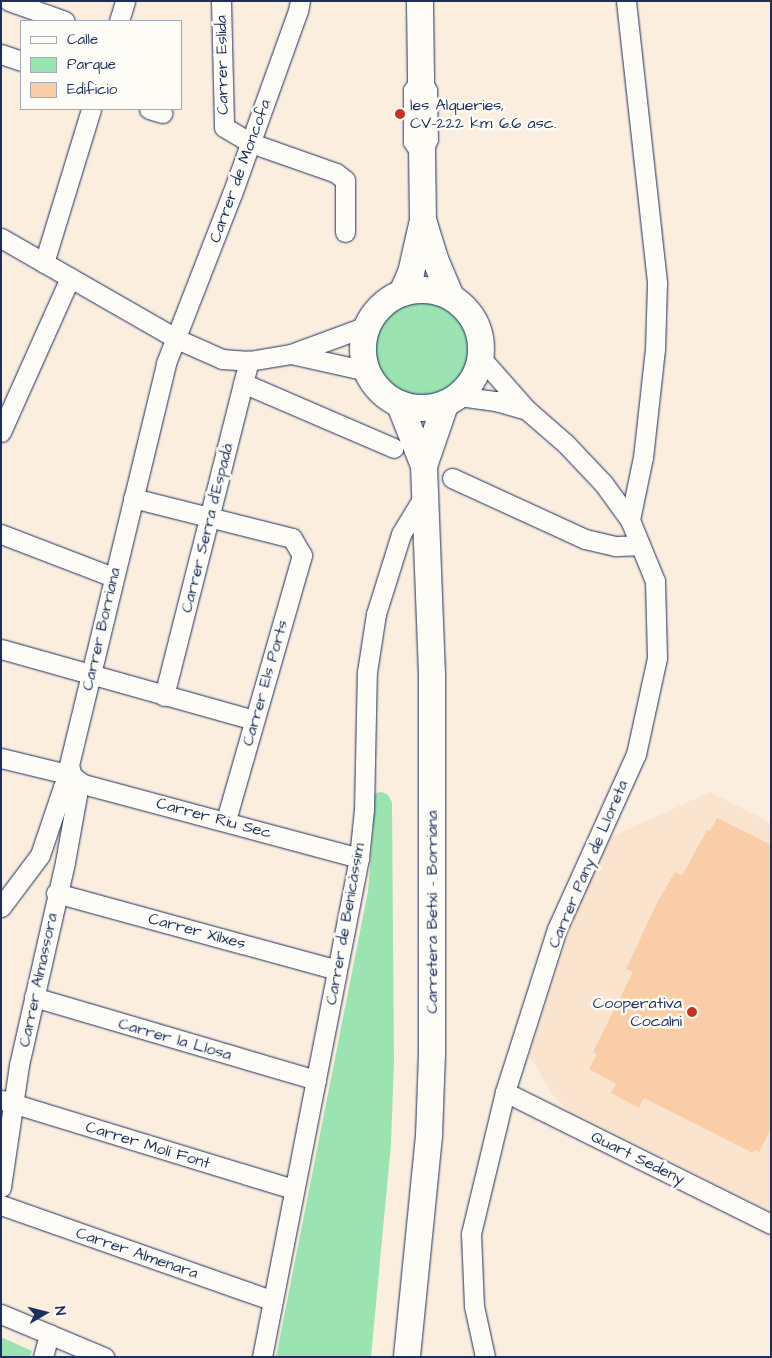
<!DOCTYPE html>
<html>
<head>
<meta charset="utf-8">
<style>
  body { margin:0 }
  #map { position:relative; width:772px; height:1358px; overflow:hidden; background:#fceedf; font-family:"Architects Daughter",sans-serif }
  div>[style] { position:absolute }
  .built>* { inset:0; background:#fbe4ce }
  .green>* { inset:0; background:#9be4b2 }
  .round { border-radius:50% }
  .building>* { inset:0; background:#f8cda7 }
  .roads { filter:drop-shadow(0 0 1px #1b2f5e) drop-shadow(0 0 1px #1b2f5e) }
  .lane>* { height:9px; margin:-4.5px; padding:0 4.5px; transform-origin:4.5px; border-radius:4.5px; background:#fdfcf7 }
  .street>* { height:19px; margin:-9.5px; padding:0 9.5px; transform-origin:9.5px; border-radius:9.5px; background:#fdfcf7 }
  .secondary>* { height:26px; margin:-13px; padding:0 13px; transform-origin:13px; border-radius:13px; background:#fdfcf7 }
  .secondary>.ring { margin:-13px; padding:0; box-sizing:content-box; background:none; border:26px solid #fdfcf7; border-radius:50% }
  .dots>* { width:14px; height:14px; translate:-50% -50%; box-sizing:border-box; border:2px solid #fdfcf7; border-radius:50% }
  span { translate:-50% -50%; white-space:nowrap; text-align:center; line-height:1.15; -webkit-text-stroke:5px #fdfcf7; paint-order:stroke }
  .street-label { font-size:16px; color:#1b2f5e }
  .poi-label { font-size:16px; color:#1b2f5e }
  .left { translate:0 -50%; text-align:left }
  .right { translate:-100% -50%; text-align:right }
  .frame { position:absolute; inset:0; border:2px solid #1b2f5e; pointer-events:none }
  .legend { position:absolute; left:20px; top:20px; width:162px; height:90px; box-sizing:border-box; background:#fdfcf7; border:1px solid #a3aaba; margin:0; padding:6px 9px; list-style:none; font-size:15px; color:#1b2f5e }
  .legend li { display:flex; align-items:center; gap:10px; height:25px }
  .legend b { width:25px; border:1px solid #a3aaba }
  .north { position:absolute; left:20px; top:1288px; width:50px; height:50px; -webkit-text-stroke:4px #fdfcf7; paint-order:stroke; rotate:82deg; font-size:14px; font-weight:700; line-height:20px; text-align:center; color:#1b2f5e }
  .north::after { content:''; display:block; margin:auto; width:18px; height:22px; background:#1b2f5e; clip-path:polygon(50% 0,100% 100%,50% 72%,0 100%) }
</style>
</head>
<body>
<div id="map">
  <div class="built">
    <div style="clip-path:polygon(710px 792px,771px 823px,771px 1212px,566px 1109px,553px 1095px,529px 1056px,578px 904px,611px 837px)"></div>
  </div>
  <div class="green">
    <div class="round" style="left:373px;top:298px;width:100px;height:100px"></div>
    <div style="clip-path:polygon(382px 792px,388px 795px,392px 802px,394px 1062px,391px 1144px,371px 1357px,276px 1357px,368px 891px,373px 829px,372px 799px,376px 793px)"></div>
    <div style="clip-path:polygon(1px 1337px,32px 1351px,30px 1357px,1px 1357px)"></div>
  </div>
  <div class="building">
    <div style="clip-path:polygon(717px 818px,771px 845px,771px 1129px,759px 1152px,755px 1150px,753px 1153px,644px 1098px,639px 1108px,611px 1093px,616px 1084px,589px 1069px,597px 1054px,593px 1052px,633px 972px,626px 969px,658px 901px,675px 872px,682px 876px,707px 830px,710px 831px)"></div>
  </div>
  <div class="roads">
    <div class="lane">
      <div style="left:421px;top:69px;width:23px;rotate:61deg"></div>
      <div style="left:432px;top:89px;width:51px;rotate:88.9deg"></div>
      <div style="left:433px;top:140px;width:26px;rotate:115deg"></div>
      <div style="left:422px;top:164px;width:25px;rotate:-124deg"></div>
      <div style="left:408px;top:143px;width:54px;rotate:-90deg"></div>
      <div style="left:408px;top:89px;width:24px;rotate:-57deg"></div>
    </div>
    <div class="street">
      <div style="left:9px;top:1px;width:59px;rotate:19.7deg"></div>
      <div style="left:221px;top:1px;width:126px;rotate:88.6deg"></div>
      <div style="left:224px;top:127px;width:31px;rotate:31deg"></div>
      <div style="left:251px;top:143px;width:90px;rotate:19.4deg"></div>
      <div style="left:336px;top:173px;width:11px;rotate:38deg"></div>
      <div style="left:345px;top:180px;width:52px;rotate:90deg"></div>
      <div style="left:626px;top:1px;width:284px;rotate:83.7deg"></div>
      <div style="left:657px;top:283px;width:66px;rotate:91.7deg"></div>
      <div style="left:655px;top:349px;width:109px;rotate:96.3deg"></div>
      <div style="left:643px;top:457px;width:64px;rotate:101.7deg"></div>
      <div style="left:119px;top:21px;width:21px;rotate:-73deg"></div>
      <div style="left:1px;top:54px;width:21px;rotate:19deg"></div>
      <div style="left:149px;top:109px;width:14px;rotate:17deg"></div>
      <div style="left:1px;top:238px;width:203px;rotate:29.8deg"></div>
      <div style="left:177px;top:339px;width:49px;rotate:24deg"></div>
      <div style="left:222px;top:359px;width:27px;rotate:4deg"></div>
      <div style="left:249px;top:361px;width:43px;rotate:-9.5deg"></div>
      <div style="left:291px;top:354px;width:81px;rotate:-20.2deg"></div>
      <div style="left:44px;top:263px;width:161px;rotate:-73deg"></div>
      <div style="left:291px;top:354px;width:78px;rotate:12.6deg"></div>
      <div style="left:481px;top:358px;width:69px;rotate:48.5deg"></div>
      <div style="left:527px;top:410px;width:52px;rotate:41.1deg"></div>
      <div style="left:566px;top:444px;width:54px;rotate:46.5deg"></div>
      <div style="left:603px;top:483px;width:46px;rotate:53.9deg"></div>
      <div style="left:630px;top:520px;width:66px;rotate:67.7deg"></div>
      <div style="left:655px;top:581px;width:77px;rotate:88.5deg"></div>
      <div style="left:657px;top:658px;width:98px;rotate:102.3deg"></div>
      <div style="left:636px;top:754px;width:192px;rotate:114.3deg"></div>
      <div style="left:557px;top:929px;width:171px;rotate:107.7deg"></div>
      <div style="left:505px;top:1092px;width:146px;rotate:103.5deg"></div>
      <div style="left:471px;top:1234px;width:72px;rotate:87.6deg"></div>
      <div style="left:474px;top:1306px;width:52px;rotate:77.8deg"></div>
      <div style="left:243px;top:383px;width:164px;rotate:23.3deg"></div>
      <div style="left:459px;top:396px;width:37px;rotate:8deg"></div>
      <div style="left:496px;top:401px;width:32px;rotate:16deg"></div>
      <div style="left:1px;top:432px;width:169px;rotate:-65.9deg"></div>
      <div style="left:452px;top:478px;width:146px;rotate:24.6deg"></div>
      <div style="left:585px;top:539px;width:32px;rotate:13deg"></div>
      <div style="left:616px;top:546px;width:24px;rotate:-2deg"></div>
      <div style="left:133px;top:498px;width:164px;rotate:14.1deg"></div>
      <div style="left:292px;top:538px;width:20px;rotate:60deg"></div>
      <div style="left:302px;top:555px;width:276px;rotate:106deg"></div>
      <div style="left:1px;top:534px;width:120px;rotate:21deg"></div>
      <div style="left:1px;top:649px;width:262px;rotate:15.7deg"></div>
      <div style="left:164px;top:696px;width:346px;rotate:-75.8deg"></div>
      <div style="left:1px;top:758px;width:72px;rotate:13.7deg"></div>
      <div style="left:71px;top:775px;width:15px;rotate:37deg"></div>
      <div style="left:83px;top:784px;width:286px;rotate:15deg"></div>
      <div style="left:56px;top:893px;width:291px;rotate:15.3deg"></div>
      <div style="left:1px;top:907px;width:65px;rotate:-53.1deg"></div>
      <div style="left:40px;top:855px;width:72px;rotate:-71.3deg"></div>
      <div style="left:63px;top:787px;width:14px;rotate:-56deg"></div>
      <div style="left:34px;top:997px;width:294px;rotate:16.4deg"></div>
      <div style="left:505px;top:1092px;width:297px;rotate:26.4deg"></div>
      <div style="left:2px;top:1100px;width:305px;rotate:17deg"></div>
      <div style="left:1px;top:1187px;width:123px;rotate:-81.6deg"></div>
      <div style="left:19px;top:1065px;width:208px;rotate:-77.2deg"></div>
      <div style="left:65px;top:862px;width:68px;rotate:-79.8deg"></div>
      <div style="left:77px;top:795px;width:31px;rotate:-105deg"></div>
      <div style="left:69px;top:765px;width:414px;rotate:-76.4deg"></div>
      <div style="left:166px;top:363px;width:181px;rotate:-68.7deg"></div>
      <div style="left:232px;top:194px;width:195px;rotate:-70.2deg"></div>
      <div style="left:298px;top:11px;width:10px;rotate:-79deg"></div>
      <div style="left:1px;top:1205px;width:288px;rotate:19.4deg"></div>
      <div style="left:1px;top:1314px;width:112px;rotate:22.7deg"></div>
      <div style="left:43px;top:1357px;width:24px;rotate:-75deg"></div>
      <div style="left:262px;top:1357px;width:508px;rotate:-79deg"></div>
      <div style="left:359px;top:858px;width:48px;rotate:-84.1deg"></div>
      <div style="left:364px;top:810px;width:138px;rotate:-88.8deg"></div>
      <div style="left:367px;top:672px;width:59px;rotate:-81.2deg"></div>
      <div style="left:376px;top:614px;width:84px;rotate:-72.6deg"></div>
      <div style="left:401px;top:534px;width:44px;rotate:-58.8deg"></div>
    </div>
    <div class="secondary">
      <div style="left:424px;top:223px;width:38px;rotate:73deg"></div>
      <div style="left:435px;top:259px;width:41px;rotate:67.2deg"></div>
      <div class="ring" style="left:363px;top:290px;width:92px;height:92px"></div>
      <div style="left:402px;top:293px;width:22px;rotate:-66deg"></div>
      <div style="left:411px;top:273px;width:54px;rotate:-77.2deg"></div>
      <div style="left:423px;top:220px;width:219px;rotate:-90.8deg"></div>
      <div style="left:400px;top:405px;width:66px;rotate:68.5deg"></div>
      <div style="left:424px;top:466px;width:209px;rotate:87.8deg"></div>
      <div style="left:432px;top:675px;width:379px;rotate:90deg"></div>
      <div style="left:432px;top:1054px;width:82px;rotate:92.1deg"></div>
      <div style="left:429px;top:1136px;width:222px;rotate:95.7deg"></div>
      <div style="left:424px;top:466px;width:65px;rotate:-71deg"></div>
    </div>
  </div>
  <div class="dots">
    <div style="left:400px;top:114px;background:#c8321e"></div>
    <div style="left:692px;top:1012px;background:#c8321e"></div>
  </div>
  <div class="street-label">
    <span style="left:222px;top:65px;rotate:-91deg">Carrer Eslida</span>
    <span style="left:240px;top:171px;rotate:-70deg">Carrer de Moncofa</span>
    <span style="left:207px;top:528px;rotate:-76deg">Carrer Serra d'Espadà</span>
    <span style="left:101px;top:629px;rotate:-77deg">Carrer Borriana</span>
    <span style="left:265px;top:683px;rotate:-74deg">Carrer Els Ports</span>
    <span style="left:214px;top:818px;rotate:15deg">Carrer Riu Sec</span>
    <span style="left:588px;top:864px;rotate:-67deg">Carrer Pany de Lloreta</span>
    <span style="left:432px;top:912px;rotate:-90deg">Carretera Betxí - Borriana</span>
    <span style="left:345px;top:924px;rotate:-80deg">Carrer de Benicàssim</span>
    <span style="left:197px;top:931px;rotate:15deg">Carrer Xilxes</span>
    <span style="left:38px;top:980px;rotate:-78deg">Carrer Almassora</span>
    <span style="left:175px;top:1039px;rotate:16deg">Carrer la Llosa</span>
    <span style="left:148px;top:1145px;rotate:17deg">Carrer Molí Font</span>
    <span style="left:638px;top:1158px;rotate:26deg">Quart Sedeny</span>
    <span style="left:137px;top:1253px;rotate:19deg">Carrer Almenara</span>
  </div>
  <div class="poi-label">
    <span class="left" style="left:410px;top:114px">les Alqueries,<br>CV-222 km 6.6 asc.</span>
    <span class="right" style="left:682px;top:1012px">Cooperativa<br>Cocalni</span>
  </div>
  <div class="frame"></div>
  <ul class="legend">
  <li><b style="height:6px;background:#fdfcf7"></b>Calle</li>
  <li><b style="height:14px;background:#9be4b2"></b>Parque</li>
  <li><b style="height:14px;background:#f8cda7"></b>Edificio</li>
  </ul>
  <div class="north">N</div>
</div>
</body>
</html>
